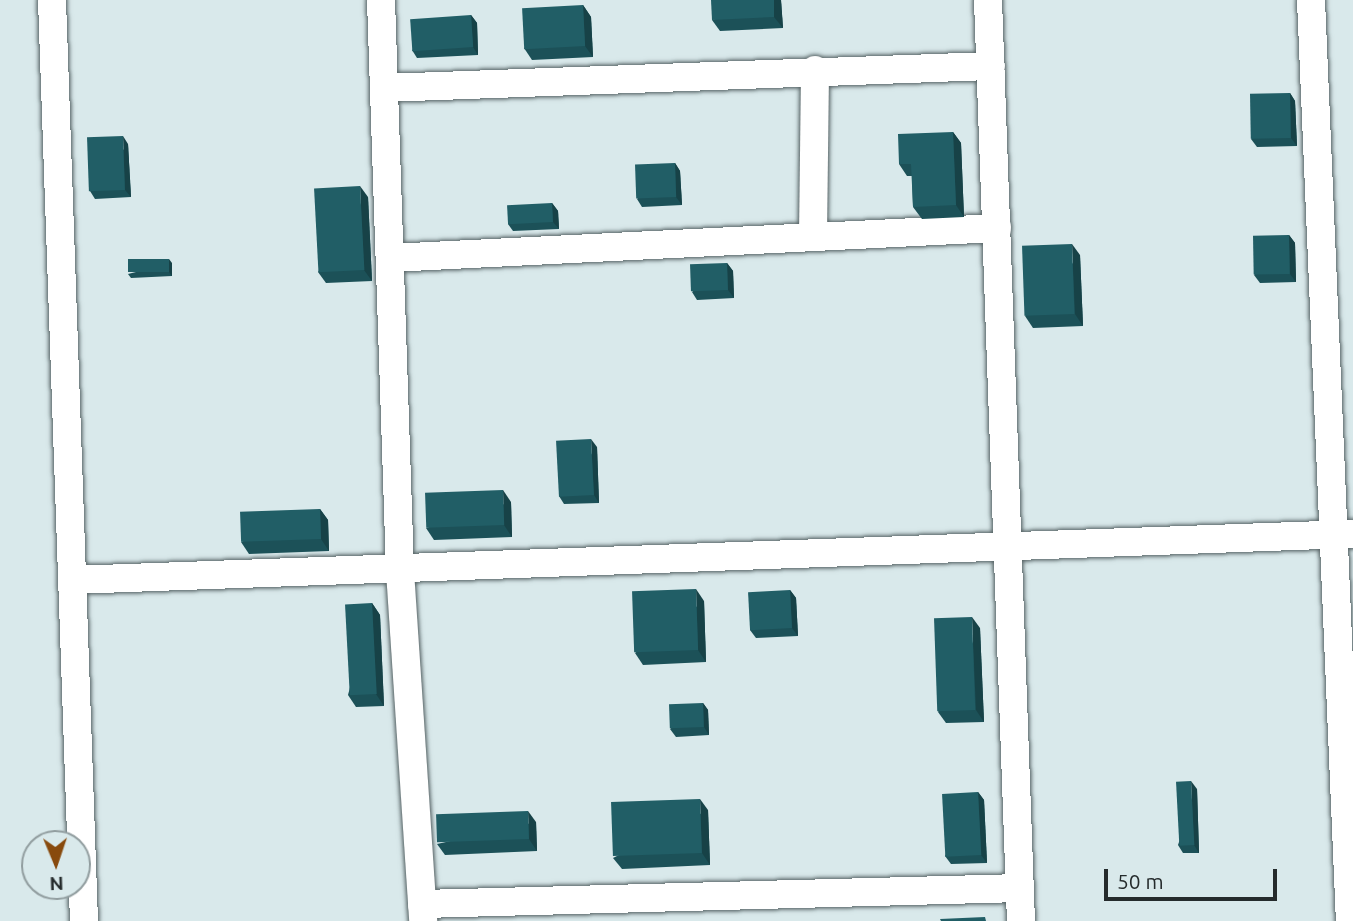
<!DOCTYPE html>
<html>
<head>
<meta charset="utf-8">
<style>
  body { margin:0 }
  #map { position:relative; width:1353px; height:921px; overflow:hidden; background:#d9e9eb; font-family:Ubuntu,sans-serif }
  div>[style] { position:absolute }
  .roads { filter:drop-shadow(0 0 2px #566365) drop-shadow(0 0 2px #566365) }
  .minor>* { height:28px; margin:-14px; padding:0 14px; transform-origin:14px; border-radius:14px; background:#fff }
  .wall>* { inset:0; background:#1c5158 }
  .shaded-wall>* { inset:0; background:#174247 }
  .building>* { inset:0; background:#215e66; transform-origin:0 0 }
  span { translate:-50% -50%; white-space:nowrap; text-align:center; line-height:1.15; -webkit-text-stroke:7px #d9e9eb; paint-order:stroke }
  .north { position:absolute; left:21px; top:830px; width:70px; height:70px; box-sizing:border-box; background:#d9e9eb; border:2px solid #919d9f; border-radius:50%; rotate:178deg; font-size:19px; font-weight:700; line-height:28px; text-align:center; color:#252b2c }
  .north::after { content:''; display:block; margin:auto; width:24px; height:32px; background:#884a0d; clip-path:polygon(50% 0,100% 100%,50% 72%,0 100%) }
  .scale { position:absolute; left:1104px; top:869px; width:173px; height:32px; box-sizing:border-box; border:4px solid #252b2c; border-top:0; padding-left:9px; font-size:21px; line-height:24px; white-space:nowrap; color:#252b2c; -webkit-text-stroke:5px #d9e9eb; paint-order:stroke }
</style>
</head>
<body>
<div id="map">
  <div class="roads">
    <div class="minor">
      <div style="left:52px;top:0;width:922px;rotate:88.01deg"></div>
      <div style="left:381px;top:0;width:571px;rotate:88.09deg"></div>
      <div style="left:400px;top:571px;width:351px;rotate:86.2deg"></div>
      <div style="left:988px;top:0;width:922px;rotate:87.95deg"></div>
      <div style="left:1311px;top:0;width:922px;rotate:87.58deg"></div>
      <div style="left:384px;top:88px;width:607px;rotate:-2.08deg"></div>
      <div style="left:813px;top:236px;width:166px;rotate:-89.3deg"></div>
      <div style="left:390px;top:258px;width:608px;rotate:-2.83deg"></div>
      <div style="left:72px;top:580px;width:1282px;rotate:-2.06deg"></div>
      <div style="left:422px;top:904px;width:598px;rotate:-1.53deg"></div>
    </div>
  </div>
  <div class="wall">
    <div style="clip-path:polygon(781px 0,783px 28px,720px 31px,712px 20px)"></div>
    <div style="clip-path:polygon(583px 5px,591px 17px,593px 57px,532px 60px,524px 48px)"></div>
    <div style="clip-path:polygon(471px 15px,477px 23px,478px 55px,417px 58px,412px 50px)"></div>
    <div style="clip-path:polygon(1290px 93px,1295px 101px,1297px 146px,1257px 147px,1251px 139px)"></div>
    <div style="clip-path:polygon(953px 132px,961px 143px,964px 217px,922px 219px,913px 207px,912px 176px,907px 176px,899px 164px)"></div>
    <div style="clip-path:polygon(128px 144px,131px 197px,95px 199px,90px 191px)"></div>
    <div style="clip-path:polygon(675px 163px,680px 171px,682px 205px,642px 207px,637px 199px)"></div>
    <div style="clip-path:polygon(368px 197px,372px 281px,326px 283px,318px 272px)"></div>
    <div style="clip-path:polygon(552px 203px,558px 211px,559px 229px,513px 231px,508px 224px)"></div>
    <div style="clip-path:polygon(1289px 235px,1295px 243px,1296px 282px,1260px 283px,1254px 275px)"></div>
    <div style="clip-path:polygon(1080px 255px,1083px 326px,1033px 328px,1025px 316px)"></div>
    <div style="clip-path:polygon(172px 263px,172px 276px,131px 278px,128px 274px)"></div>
    <div style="clip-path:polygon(727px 263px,733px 271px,734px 298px,697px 300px,692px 292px)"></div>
    <div style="clip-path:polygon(597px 447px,599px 503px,564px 504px,559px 496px)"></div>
    <div style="clip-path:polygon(511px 502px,512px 537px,434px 540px,426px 528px)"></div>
    <div style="clip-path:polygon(320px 509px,328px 520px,329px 551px,249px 554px,241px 542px)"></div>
    <div style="clip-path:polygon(790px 590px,796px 598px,798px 636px,756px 638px,750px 630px)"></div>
    <div style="clip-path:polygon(704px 601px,706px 662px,643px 665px,635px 653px)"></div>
    <div style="clip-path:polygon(372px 603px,380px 615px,384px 706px,356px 707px,348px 695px)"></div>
    <div style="clip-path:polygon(980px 628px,984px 722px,946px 723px,938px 712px)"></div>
    <div style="clip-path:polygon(703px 703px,708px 710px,709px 735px,676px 737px,670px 729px)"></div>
    <div style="clip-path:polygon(1197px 789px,1199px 853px,1183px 853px,1178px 845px)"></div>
    <div style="clip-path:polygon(978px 792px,984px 800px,987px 863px,951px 864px,945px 856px)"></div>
    <div style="clip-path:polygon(708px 810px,710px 865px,622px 869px,613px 858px)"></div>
    <div style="clip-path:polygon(536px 822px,537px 851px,445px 855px,437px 844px)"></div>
  </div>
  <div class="shaded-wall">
    <div style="clip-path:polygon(774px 0,781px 0,783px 28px,774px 17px)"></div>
    <div style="clip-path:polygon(583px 5px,591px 17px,593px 57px,585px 46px)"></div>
    <div style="clip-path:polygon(471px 15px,477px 23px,478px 55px,473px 47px)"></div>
    <div style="clip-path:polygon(1290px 93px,1295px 101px,1297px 146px,1291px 138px)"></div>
    <div style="clip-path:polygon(953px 132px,961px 143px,964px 217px,956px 205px)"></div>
    <div style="clip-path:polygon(123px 136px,128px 144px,131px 197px,125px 190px)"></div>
    <div style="clip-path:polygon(675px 163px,680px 171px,682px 205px,676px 197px)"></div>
    <div style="clip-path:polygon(360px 186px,368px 197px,372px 281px,364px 270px)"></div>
    <div style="clip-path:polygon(552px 203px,558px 211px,559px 229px,553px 222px)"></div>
    <div style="clip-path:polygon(1289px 235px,1295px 243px,1296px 282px,1290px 274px)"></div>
    <div style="clip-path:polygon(1072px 244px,1080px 255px,1083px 326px,1075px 314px)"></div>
    <div style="clip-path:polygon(169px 259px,172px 263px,172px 276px,169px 272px)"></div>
    <div style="clip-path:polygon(727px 263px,733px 271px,734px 298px,728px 290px)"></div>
    <div style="clip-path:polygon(591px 439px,597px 447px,599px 503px,594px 495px)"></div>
    <div style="clip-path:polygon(503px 490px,511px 502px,512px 537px,504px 525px)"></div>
    <div style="clip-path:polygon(320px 509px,328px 520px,329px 551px,321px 539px)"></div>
    <div style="clip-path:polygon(696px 589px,704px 601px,706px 662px,698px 650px)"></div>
    <div style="clip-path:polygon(790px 590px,796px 598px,798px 636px,792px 628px)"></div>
    <div style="clip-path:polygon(372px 603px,380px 615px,384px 706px,376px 694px)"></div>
    <div style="clip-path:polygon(972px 617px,980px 628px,984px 722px,976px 710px)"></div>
    <div style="clip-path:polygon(703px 703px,708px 710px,709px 735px,704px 727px)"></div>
    <div style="clip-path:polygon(1191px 781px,1197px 789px,1199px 853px,1194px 845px)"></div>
    <div style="clip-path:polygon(978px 792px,984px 800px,987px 863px,981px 855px)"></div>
    <div style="clip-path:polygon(700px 799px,708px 810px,710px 865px,702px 853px)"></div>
    <div style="clip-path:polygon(528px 811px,536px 822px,537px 851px,529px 839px)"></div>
  </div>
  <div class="building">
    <div style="clip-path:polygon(711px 0,774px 0,774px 17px,712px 20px)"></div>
    <div style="left:583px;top:5px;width:41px;height:61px;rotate:87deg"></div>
    <div style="left:471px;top:15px;width:32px;height:61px;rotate:86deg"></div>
    <div style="left:1290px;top:93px;width:45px;height:40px;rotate:89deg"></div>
    <div style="clip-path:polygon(953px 132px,956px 205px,913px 207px,911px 164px,899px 164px,898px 134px)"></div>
    <div style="left:123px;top:136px;width:54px;height:36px;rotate:88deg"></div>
    <div style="left:675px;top:163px;width:34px;height:40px;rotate:88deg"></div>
    <div style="left:360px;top:186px;width:84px;height:46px;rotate:87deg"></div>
    <div style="left:552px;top:203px;width:19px;height:45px;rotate:87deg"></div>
    <div style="left:1289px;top:235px;width:39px;height:36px;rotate:89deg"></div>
    <div style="left:1072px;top:244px;width:70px;height:50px;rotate:88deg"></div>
    <div style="left:169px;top:259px;width:13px;height:41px;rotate:90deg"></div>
    <div style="left:727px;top:263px;width:27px;height:37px;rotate:88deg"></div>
    <div style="left:591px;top:439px;width:56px;height:35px;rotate:87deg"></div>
    <div style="left:503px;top:490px;width:35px;height:78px;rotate:88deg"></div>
    <div style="left:320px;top:509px;width:30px;height:80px;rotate:88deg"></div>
    <div style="left:696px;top:589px;width:61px;height:64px;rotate:88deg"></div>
    <div style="left:790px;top:590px;width:38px;height:42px;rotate:87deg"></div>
    <div style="left:372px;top:603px;width:91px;height:27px;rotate:87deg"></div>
    <div style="left:972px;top:617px;width:93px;height:38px;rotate:88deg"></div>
    <div style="left:703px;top:703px;width:24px;height:34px;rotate:88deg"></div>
    <div style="left:1191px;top:781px;width:64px;height:15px;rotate:87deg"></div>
    <div style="left:978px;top:792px;width:63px;height:36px;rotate:87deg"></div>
    <div style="left:700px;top:799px;width:54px;height:89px;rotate:88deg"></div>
    <div style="left:528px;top:811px;width:28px;height:92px;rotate:88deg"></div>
    <div style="clip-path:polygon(985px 917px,986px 921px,941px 921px,940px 919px)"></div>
  </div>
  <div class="north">N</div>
  <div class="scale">50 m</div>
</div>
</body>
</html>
